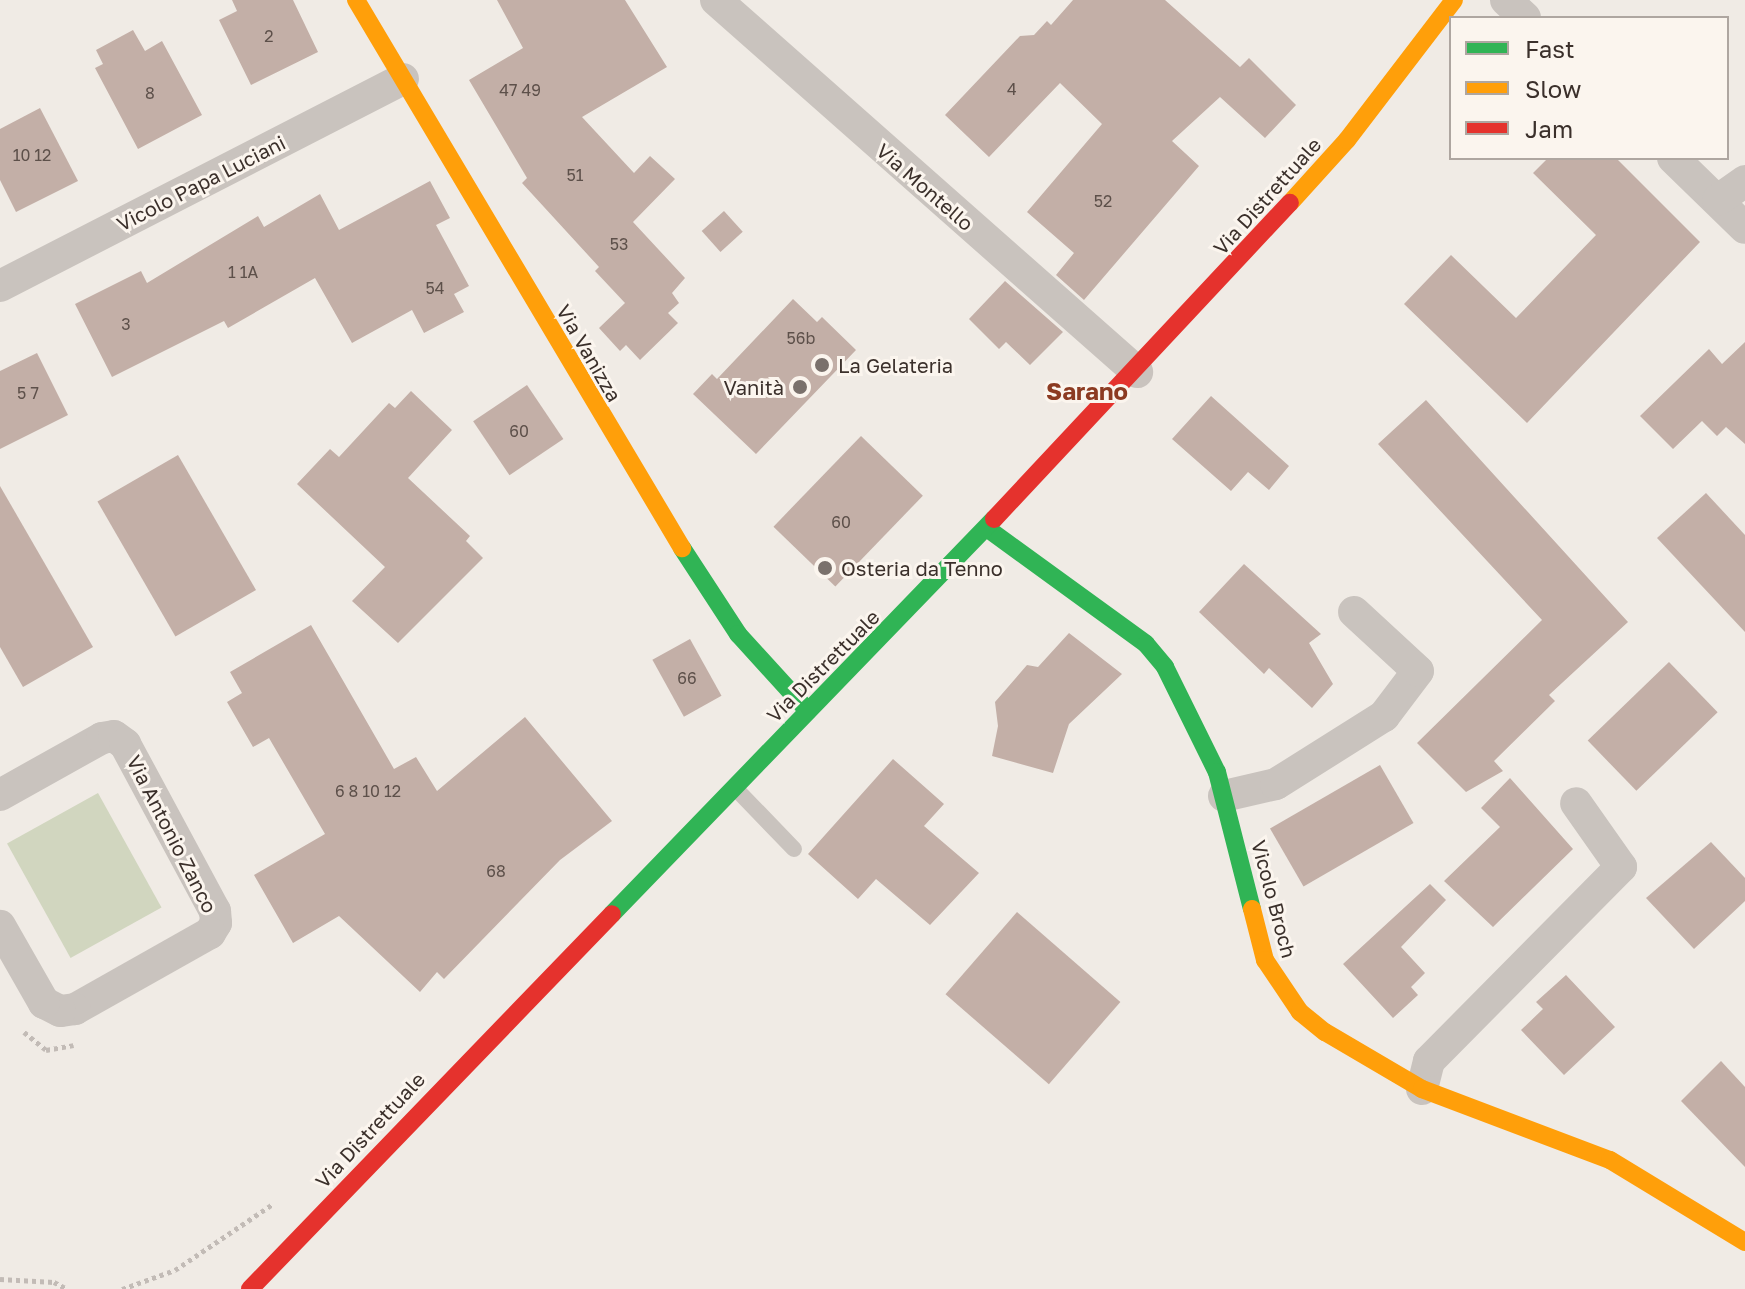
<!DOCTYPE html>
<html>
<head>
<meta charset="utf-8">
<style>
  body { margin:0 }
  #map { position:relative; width:1745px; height:1289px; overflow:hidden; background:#f0ebe5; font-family:"Golos Text",sans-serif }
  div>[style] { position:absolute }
  .green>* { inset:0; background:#d1d6bf; transform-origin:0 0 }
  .building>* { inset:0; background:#c3afa7; transform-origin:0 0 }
  .path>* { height:5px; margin-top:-2.5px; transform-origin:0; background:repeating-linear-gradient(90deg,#c2bbb6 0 4px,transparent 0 8px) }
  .lane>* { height:16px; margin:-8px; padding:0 8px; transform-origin:8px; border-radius:8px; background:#c9c3be }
  .street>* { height:32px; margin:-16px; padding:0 16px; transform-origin:16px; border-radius:16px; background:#c9c3be }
  .fast>* { height:18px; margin:-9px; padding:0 9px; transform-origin:9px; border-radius:9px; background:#30b455 }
  .slow>* { height:18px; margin:-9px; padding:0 9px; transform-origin:9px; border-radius:9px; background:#ff9f0a }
  .jam>* { height:18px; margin:-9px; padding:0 9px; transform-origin:9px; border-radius:9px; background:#e5322d }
  .dots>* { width:22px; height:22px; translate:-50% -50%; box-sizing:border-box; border:4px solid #fbf5ee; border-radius:50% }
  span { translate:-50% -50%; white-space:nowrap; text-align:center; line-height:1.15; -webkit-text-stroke:6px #fbf5ee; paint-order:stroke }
  .number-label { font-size:16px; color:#5d504a }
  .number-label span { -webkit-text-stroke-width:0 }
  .street-label { font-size:20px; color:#3b302b }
  .poi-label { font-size:20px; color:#3b302b }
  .left { translate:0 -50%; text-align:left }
  .right { translate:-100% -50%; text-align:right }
  .quarter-label { font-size:24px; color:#8c3b22; font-weight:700 }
  .legend { position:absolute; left:1449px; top:16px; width:280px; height:144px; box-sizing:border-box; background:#fbf5ee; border:2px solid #aea6a0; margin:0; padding:10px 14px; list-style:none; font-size:24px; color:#3b302b }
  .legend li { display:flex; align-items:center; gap:16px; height:40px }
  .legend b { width:40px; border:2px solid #aea6a0 }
</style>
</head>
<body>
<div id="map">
  <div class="green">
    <div style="left:98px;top:793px;width:131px;height:104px;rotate:61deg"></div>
  </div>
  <div class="building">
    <div style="clip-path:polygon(232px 0,293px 0,318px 52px,251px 85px,219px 20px,237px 11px)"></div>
    <div style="clip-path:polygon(497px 0,625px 0,667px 67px,582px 117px,634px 173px,650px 156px,675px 179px,633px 222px,685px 278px,672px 293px,679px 303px,668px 313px,678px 323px,640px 360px,626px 345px,620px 351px,599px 328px,625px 303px,595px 271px,599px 267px,522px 183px,527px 178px,469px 80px,523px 48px)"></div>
    <div style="clip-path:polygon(1073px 0,1165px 0,1240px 67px,1249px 58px,1296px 105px,1265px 138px,1220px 97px,1172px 141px,1199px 166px,1084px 300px,1056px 275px,1074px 253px,1027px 212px,1102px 124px,1060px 83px,989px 157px,945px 115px,1020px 36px,1034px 35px,1047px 21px,1051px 25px)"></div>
    <div style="clip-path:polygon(133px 30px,145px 51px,162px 41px,202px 115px,138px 149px,95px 68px,103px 64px,96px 50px)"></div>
    <div style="clip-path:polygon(40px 108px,78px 181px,16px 212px,0 180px,0 129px)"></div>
    <div style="clip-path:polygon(1548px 158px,1616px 158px,1700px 242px,1527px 423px,1404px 304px,1451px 255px,1516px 318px,1596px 235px,1533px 173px)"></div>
    <div style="clip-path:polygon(430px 181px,450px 218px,436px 225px,469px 286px,454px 294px,464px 312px,424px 333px,412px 310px,352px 343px,315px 278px,228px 328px,224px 321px,112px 377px,75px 304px,141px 271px,147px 283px,258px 216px,264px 227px,320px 194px,339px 230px)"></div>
    <div style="left:724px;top:211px;width:28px;height:30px;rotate:48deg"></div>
    <div style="clip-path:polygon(1005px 281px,1063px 332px,1030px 365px,1006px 342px,999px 349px,969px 319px)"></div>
    <div style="clip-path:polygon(793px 299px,817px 322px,822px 317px,856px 350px,756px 454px,693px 394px,712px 374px,717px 379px)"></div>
    <div style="clip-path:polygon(1745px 342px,1745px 444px,1726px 427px,1717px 436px,1702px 421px,1673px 449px,1640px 416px,1709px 349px,1722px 364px)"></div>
    <div style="clip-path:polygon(37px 353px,68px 415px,0 449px,0 371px)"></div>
    <div style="left:527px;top:385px;width:65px;height:65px;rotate:56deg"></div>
    <div style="clip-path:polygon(411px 391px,452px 430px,408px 478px,470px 536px,466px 541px,483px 558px,398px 643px,352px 601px,385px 567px,297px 484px,330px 449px,339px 457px,389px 403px,395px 408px)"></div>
    <div style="clip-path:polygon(1211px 396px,1289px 466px,1269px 490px,1248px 472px,1231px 491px,1172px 439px)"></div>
    <div style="clip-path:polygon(1426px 400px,1628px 622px,1549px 695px,1555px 701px,1494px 761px,1503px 771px,1466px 792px,1417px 743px,1542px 620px,1378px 444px)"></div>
    <div style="left:861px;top:436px;width:86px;height:126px;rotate:44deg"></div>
    <div style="left:178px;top:455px;width:156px;height:93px;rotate:60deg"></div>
    <div style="clip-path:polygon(0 486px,93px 647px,23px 687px,0 647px)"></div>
    <div style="clip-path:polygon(1706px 493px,1745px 535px,1745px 632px,1657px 538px)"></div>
    <div style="clip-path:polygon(1244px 564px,1321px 634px,1309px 643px,1333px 684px,1312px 708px,1269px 668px,1264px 674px,1199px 612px)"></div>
    <div style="clip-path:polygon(311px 625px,394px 769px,416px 757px,437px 791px,525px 717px,612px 821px,560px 860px,444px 979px,437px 972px,420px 992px,339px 916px,293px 943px,254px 875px,325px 834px,269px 738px,253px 747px,227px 702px,242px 693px,230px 672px)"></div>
    <div style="clip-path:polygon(1069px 633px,1122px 674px,1069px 724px,1053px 773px,992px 756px,998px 726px,995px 702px,1027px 665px,1038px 667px)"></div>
    <div style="left:690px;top:639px;width:65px;height:43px;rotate:61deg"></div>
    <div style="left:1669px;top:662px;width:70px;height:113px;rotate:46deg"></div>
    <div style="clip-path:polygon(893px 759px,944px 804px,924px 826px,979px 873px,930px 925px,876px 879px,858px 899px,808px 854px)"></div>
    <div style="left:1380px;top:765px;width:67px;height:127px;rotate:60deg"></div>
    <div style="clip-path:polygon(1510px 778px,1573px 849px,1493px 927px,1444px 881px,1500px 827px,1481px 808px)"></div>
    <div style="clip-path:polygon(1711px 842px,1745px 878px,1745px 901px,1694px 949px,1646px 898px)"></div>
    <div style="clip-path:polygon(1430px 884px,1446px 900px,1401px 947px,1425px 973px,1411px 987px,1418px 995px,1393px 1018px,1343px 964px)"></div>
    <div style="left:1017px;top:912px;width:137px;height:109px;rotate:41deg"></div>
    <div style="clip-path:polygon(1566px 975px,1615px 1027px,1564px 1075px,1521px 1030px,1543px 1009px,1536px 1002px)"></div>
    <div style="clip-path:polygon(1721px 1061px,1745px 1087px,1745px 1167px,1681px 1101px)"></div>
  </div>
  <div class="path">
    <div style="left:24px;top:1032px;width:28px;rotate:39deg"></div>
    <div style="left:46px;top:1050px;width:28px;rotate:-10deg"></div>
    <div style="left:0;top:1279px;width:54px;rotate:3.2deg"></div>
    <div style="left:54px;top:1282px;width:15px;rotate:28deg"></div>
    <div style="left:122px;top:1289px;width:56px;rotate:-19.7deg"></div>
    <div style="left:175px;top:1270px;width:118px;rotate:-34deg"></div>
  </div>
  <div class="lane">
    <div style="left:737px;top:790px;width:82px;rotate:46deg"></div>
  </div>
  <div class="street">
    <div style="left:716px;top:0;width:562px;rotate:41.46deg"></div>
    <div style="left:1506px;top:0;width:26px;rotate:43deg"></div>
    <div style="left:1673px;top:158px;width:100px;rotate:44.2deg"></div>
    <div style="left:1718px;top:200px;width:33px;rotate:-35deg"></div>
    <div style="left:0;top:286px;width:453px;rotate:-27.2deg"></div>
    <div style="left:0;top:795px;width:117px;rotate:-29.2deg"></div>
    <div style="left:102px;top:738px;width:12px;rotate:-9deg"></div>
    <div style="left:114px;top:736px;width:14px;rotate:36deg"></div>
    <div style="left:125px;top:744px;width:190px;rotate:61.7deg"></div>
    <div style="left:215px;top:911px;width:12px;rotate:85deg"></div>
    <div style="left:216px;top:923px;width:12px;rotate:121deg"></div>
    <div style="left:210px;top:933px;width:155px;rotate:150.6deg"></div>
    <div style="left:75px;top:1009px;width:15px;rotate:172deg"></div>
    <div style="left:60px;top:1011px;width:18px;rotate:-153deg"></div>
    <div style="left:44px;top:1003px;width:89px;rotate:-119.7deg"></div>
    <div style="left:1224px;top:796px;width:53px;rotate:-13deg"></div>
    <div style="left:1276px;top:784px;width:128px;rotate:-32.2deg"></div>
    <div style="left:1384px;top:716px;width:56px;rotate:-52.9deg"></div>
    <div style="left:1418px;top:671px;width:87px;rotate:-137.3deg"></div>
    <div style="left:1422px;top:1089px;width:29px;rotate:-76deg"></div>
    <div style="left:1429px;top:1061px;width:273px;rotate:-45.3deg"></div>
    <div style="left:1621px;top:867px;width:78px;rotate:-125.1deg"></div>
  </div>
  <div class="fast">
    <div style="left:988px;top:529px;width:195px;rotate:36deg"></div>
    <div style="left:1146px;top:644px;width:30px;rotate:50deg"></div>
    <div style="left:1165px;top:667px;width:117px;rotate:63.7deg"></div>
    <div style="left:1217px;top:772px;width:141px;rotate:75.7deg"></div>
    <div style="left:682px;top:548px;width:103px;rotate:56.9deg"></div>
    <div style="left:738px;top:634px;width:104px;rotate:47.7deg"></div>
    <div style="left:612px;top:914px;width:549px;rotate:-45.96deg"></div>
  </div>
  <div class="slow">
    <div style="left:356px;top:0;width:638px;rotate:59.25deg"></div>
    <div style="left:1290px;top:203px;width:85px;rotate:-47.9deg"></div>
    <div style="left:1347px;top:140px;width:176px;rotate:-52.6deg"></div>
    <div style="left:1252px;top:909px;width:53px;rotate:75.7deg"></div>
    <div style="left:1265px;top:960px;width:63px;rotate:56.1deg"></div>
    <div style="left:1300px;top:1012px;width:32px;rotate:39deg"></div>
    <div style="left:1325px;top:1032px;width:113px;rotate:30.4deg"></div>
    <div style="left:1422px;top:1089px;width:201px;rotate:20.7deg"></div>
    <div style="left:1610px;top:1160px;width:158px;rotate:31.3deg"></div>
  </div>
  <div class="jam">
    <div style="left:994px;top:519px;width:433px;rotate:-46.9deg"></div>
    <div style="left:250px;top:1289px;width:521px;rotate:-46.01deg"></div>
  </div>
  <div class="dots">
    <div style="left:822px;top:365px;background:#7a716c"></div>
    <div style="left:800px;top:387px;background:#7a716c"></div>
    <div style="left:825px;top:568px;background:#7a716c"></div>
  </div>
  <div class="number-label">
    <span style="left:269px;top:36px">2</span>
    <span style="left:1012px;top:89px">4</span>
    <span style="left:520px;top:90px">47 49</span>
    <span style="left:150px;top:93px">8</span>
    <span style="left:32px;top:155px">10 12</span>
    <span style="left:575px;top:175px">51</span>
    <span style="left:1103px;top:201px">52</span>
    <span style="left:619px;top:244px">53</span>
    <span style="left:243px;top:272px">1 1A</span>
    <span style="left:435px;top:288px">54</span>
    <span style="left:126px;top:324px">3</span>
    <span style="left:801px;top:338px">56b</span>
    <span style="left:28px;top:393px">5 7</span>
    <span style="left:519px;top:431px">60</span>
    <span style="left:841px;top:522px">60</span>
    <span style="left:687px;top:678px">66</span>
    <span style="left:368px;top:791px">6 8 10 12</span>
    <span style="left:496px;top:871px">68</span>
  </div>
  <div class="street-label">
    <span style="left:201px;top:183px;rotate:-27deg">Vicolo Papa Luciani</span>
    <span style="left:925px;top:187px;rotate:41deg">Via Montello</span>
    <span style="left:1267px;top:196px;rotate:-48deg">Via Distrettuale</span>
    <span style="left:589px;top:353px;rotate:60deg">Via Vanizza</span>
    <span style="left:823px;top:666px;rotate:-45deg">Via Distrettuale</span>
    <span style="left:172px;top:834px;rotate:63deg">Via Antonio Zanco</span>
    <span style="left:1274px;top:899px;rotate:75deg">Vicolo Broch</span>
    <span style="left:370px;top:1130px;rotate:-47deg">Via Distrettuale</span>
  </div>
  <div class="poi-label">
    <span class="left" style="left:838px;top:365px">La Gelateria</span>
    <span class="right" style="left:784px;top:387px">Vanità</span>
    <span class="left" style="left:841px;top:568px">Osteria da Tenno</span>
  </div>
  <div class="quarter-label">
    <span style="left:1087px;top:391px">Sarano</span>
  </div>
  <ul class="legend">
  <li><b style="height:10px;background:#30b455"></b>Fast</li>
  <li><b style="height:10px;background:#ff9f0a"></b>Slow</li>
  <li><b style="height:10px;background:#e5322d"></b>Jam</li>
  </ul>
</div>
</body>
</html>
